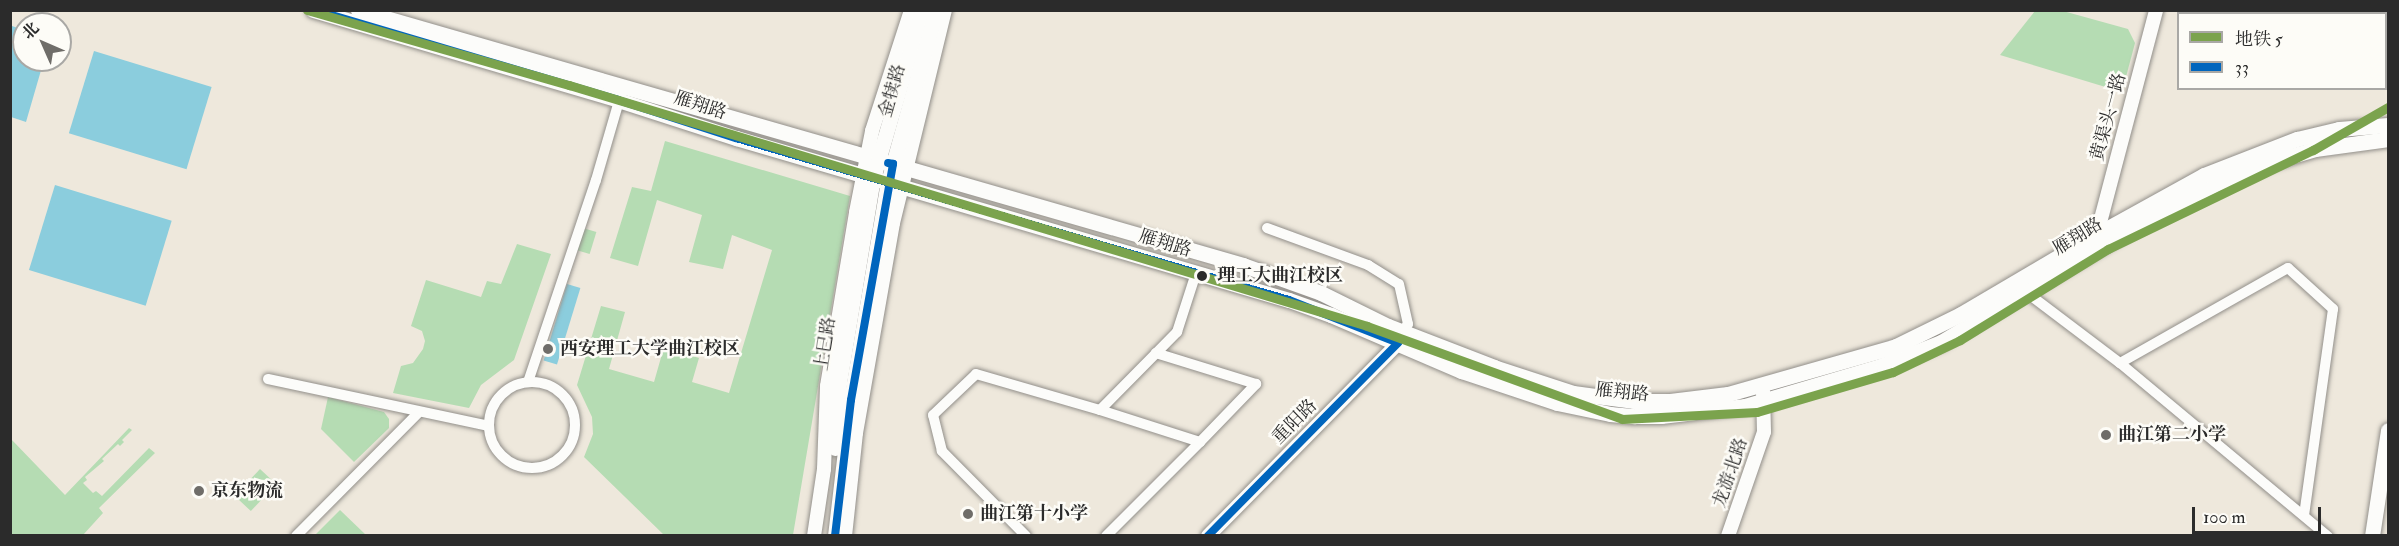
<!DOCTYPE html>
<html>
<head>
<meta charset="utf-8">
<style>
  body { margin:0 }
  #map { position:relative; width:2399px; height:546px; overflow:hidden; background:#eee8dc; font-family:"IM FELL Double Pica","Noto Serif SC",serif }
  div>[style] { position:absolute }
  .green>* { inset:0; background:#b5dcb3; transform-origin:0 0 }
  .water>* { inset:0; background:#8bcddd; transform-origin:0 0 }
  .roads { filter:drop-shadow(0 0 2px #928f8a) drop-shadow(0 0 2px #928f8a) }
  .minor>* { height:10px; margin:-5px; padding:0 5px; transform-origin:5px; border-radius:5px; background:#fcfcfa }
  .minor>.ring { margin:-5px; padding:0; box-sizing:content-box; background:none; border:10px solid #fcfcfa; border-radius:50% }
  .tertiary>* { height:14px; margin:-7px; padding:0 7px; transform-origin:7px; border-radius:7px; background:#fcfcfa }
  .secondary>* { height:15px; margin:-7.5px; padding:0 7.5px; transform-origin:7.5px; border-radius:7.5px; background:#fcfcfa }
  .bus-1>* { height:8px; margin:-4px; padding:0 4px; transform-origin:4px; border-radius:4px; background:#0065bd }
  .metro-1>* { height:9px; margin:-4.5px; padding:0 4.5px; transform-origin:4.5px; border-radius:4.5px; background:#7ba34d }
  .dots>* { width:16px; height:16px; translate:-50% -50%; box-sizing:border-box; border:3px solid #fdfcf7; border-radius:50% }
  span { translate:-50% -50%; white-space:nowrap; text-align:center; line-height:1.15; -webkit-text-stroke:5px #fdfcf7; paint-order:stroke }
  .street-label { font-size:18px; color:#2b2b2b }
  .stop-label { font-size:18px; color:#2b2b2b; font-weight:700 }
  .left { translate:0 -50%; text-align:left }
  .poi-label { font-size:18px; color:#2b2b2b; font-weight:700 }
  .frame { position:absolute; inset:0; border:12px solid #2b2b2b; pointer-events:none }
  .legend { position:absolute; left:2177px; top:12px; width:210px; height:78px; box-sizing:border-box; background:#fdfcf7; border:2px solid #a9a8a5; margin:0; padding:8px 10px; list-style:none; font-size:18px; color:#2b2b2b }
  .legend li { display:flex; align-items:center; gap:12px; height:30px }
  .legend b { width:30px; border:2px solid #a9a8a5 }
  .north { position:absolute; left:12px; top:12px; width:60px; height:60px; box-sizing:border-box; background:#fdfcf7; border:2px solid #a9a8a5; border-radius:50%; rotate:315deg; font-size:16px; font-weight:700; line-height:24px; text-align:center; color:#2b2b2b }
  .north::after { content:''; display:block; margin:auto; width:21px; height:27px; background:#6f6d69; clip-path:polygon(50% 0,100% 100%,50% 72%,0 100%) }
  .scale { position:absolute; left:2192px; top:507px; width:129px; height:27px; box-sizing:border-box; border:3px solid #2b2b2b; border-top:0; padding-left:8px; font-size:18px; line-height:21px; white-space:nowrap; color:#2b2b2b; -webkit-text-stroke:4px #fdfcf7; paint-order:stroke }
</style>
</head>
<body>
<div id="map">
  <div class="green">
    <div style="clip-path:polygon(2035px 11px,2063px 11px,2128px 29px,2135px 43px,2122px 92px,2000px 55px)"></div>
    <div style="clip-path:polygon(665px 141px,850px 196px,793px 535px,664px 535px,584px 457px,593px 434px,592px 417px,577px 385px,601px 306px,625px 312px,609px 369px,654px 382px,664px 347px,699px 358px,692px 382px,729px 393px,772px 250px,732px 235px,723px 269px,689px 262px,702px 215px,657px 200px,638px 266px,610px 258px,632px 187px,651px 191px)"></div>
    <div style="left:583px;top:228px;width:14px;height:23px;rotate:17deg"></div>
    <div style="clip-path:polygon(517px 244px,551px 254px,514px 360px,481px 385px,469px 408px,393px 393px,401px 366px,413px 363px,423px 349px,425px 341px,422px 331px,411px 326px,426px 280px,481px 297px,487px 281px,501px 284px)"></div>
    <div style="clip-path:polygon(328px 397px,384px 412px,389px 419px,389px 428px,354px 462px,321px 429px)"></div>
    <div style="clip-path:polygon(129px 428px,132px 430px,122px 440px,124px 442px,120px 446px,118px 444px,102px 459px,104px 461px,85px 477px,87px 480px,83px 483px,93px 493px,96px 491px,102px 496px,149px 448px,155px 453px,99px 508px,103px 513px,83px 535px,11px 535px,11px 439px,65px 495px)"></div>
    <div style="left:260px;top:469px;width:22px;height:37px;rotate:43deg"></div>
    <div style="clip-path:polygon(340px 510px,366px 535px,315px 535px)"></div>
  </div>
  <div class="water">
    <div style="clip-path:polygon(12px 26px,24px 30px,24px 60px,44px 60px,26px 122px,11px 117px)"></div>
    <div style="left:94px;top:51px;width:123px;height:86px;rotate:17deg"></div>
    <div style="left:55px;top:185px;width:122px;height:89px;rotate:17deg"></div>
    <div style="left:567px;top:284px;width:14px;height:80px;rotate:17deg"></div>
  </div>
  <div class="roads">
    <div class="minor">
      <div style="left:1267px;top:228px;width:108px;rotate:20.1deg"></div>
      <div style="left:1368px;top:265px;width:36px;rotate:32deg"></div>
      <div style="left:1399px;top:284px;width:41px;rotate:77.3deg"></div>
      <div style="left:1408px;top:324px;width:10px;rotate:127deg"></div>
      <div style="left:2026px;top:292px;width:118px;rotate:37.1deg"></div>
      <div style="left:2120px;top:363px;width:271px;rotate:39.8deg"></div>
      <div style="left:2120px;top:363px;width:193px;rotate:-29.5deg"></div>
      <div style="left:2288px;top:268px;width:61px;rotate:42.3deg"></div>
      <div style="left:2333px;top:309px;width:208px;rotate:98deg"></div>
      <div style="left:268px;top:379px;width:226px;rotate:12deg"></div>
      <div style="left:528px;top:382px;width:213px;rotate:-71.4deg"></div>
      <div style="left:596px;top:180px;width:90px;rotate:-73.8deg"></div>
      <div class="ring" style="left:489px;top:382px;width:76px;height:76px"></div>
      <div style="left:1100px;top:410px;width:105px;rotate:17.7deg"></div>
      <div style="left:1200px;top:442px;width:81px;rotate:-46deg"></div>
      <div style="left:1256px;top:384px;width:105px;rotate:-162.8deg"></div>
      <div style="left:296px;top:536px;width:173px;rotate:-45.2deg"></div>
      <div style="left:1026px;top:536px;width:120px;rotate:-134.7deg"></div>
      <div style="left:942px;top:451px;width:37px;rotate:-104deg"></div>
      <div style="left:933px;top:415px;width:59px;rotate:-43.6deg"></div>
      <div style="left:976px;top:374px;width:129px;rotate:16.2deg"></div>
      <div style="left:1100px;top:410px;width:110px;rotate:-45.4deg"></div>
      <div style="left:1177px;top:332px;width:62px;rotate:-72.1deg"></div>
      <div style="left:1106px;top:536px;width:133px;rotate:-45deg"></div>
    </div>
    <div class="tertiary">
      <div style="left:2097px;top:234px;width:232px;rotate:-75.2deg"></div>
      <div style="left:814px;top:536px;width:68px;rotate:-81.5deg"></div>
      <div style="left:824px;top:469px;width:83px;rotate:-87.9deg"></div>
      <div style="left:827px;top:386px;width:176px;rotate:-80.5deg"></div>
      <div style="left:856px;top:212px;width:83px;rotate:-78.8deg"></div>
      <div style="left:872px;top:131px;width:127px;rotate:-72.1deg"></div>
      <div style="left:845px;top:536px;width:104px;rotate:-83.9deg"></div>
      <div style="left:856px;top:433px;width:213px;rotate:-80deg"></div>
      <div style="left:893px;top:223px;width:219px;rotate:-76.3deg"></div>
      <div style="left:1208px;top:536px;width:271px;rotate:-45.4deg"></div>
      <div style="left:1398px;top:343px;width:9px;rotate:-72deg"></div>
      <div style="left:1728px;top:536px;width:110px;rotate:-70.9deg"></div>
      <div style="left:1764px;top:432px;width:41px;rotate:-91.4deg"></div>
    </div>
    <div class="secondary">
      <div style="left:313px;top:10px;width:318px;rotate:16.4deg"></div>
      <div style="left:618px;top:100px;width:124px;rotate:17.9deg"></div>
      <div style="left:736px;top:138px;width:576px;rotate:16.33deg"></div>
      <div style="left:1289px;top:300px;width:45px;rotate:19.7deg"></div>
      <div style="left:1331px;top:315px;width:142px;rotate:23.3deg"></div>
      <div style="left:1461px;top:371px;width:101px;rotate:18.4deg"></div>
      <div style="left:1557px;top:403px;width:54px;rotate:11.7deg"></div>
      <div style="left:1610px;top:414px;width:25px;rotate:5deg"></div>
      <div style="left:1635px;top:416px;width:26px"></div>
      <div style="left:1661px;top:416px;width:85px;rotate:-6.8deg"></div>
      <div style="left:1745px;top:406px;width:144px;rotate:-16.5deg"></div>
      <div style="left:1883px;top:365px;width:62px;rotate:-21.6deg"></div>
      <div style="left:1941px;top:342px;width:235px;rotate:-30.9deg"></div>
      <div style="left:2143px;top:221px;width:86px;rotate:-26.9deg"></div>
      <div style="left:2220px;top:182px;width:55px;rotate:-21.4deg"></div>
      <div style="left:2271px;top:162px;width:46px;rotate:-16.5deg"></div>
      <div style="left:2315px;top:149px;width:74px;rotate:-7.8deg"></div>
      <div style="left:358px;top:10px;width:921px;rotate:16.07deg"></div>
      <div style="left:1243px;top:265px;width:83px;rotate:19.7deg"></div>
      <div style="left:1321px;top:293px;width:75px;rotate:26.2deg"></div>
      <div style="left:1388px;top:326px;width:114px;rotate:21.1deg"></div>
      <div style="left:1494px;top:367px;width:83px;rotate:18.2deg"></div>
      <div style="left:1573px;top:393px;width:62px;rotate:7.5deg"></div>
      <div style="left:1634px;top:401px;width:36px"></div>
      <div style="left:1670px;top:401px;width:58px;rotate:-6.9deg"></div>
      <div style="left:1728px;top:394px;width:175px;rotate:-15.9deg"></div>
      <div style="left:1896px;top:346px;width:72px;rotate:-26.2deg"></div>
      <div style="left:1961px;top:314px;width:158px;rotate:-30.5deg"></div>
      <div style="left:2097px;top:234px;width:122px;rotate:-28.9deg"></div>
      <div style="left:2204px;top:175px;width:100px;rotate:-21.2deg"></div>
      <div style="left:2297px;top:139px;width:43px;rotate:-13.4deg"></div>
      <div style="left:2339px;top:129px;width:49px;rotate:-4.7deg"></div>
      <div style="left:835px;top:448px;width:65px;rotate:-86.5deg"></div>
      <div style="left:839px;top:383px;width:208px;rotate:-80.6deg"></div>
      <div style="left:873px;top:178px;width:175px;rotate:-73.7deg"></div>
      <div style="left:835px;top:536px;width:137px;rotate:-83.3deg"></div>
      <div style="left:851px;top:400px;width:221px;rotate:-80.4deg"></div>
      <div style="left:888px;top:182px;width:179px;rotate:-74.4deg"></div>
      <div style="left:2372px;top:536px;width:107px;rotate:-81.4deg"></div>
    </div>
  </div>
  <div class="bus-1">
    <div style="left:315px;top:10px;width:316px;rotate:16.5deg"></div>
    <div style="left:618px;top:100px;width:124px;rotate:17.9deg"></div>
    <div style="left:736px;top:138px;width:576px;rotate:16.33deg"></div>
    <div style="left:1289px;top:300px;width:117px;rotate:21.5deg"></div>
    <div style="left:1398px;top:343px;width:271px;rotate:134.6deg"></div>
    <div style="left:835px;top:536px;width:137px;rotate:-83.3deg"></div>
    <div style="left:851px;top:400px;width:240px;rotate:-79.9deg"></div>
    <div style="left:893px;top:164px;width:5px;rotate:-169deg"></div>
  </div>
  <div class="metro-1">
    <div style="left:307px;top:10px;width:273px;rotate:16deg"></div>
    <div style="left:569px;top:85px;width:834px;rotate:16.8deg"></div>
    <div style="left:1367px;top:326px;width:271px;rotate:20deg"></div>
    <div style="left:1622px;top:419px;width:135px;rotate:-3deg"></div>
    <div style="left:1757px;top:412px;width:142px;rotate:-16.4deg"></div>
    <div style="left:1893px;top:372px;width:74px;rotate:-25.5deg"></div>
    <div style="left:1960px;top:340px;width:174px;rotate:-31.6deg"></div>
    <div style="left:2108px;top:249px;width:228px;rotate:-25.8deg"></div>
    <div style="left:2313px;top:150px;width:86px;rotate:-29.8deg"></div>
  </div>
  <div class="dots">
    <div style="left:1202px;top:276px;background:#2b2b2b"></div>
    <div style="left:548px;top:349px;background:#6f6d69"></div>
    <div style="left:2106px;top:435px;background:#6f6d69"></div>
    <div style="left:199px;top:491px;background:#6f6d69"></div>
    <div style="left:968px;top:514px;background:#6f6d69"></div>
  </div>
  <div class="street-label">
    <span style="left:893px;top:91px;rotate:-74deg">金犊路</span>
    <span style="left:700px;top:106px;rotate:18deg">雁翔路</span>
    <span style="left:2109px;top:117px;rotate:-75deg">黄渠头一路</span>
    <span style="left:2078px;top:237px;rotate:-31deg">雁翔路</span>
    <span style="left:1165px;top:244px;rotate:17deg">雁翔路</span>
    <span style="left:826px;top:344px;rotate:-81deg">上巳路</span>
    <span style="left:1622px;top:393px;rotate:6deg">雁翔路</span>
    <span style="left:1295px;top:422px;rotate:-45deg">重阳路</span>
    <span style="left:1731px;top:473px;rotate:-71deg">龙游北路</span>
  </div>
  <div class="stop-label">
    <span class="left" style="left:1217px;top:276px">理工大曲江校区</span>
  </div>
  <div class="poi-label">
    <span class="left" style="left:560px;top:349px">西安理工大学曲江校区</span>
    <span class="left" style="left:2118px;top:435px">曲江第二小学</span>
    <span class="left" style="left:211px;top:491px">京东物流</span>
    <span class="left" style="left:980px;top:514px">曲江第十小学</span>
  </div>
  <div class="frame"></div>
  <ul class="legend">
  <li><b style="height:8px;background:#7ba34d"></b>地铁 5</li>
  <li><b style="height:8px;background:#0065bd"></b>33</li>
  </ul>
  <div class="north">北</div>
  <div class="scale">100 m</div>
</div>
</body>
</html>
